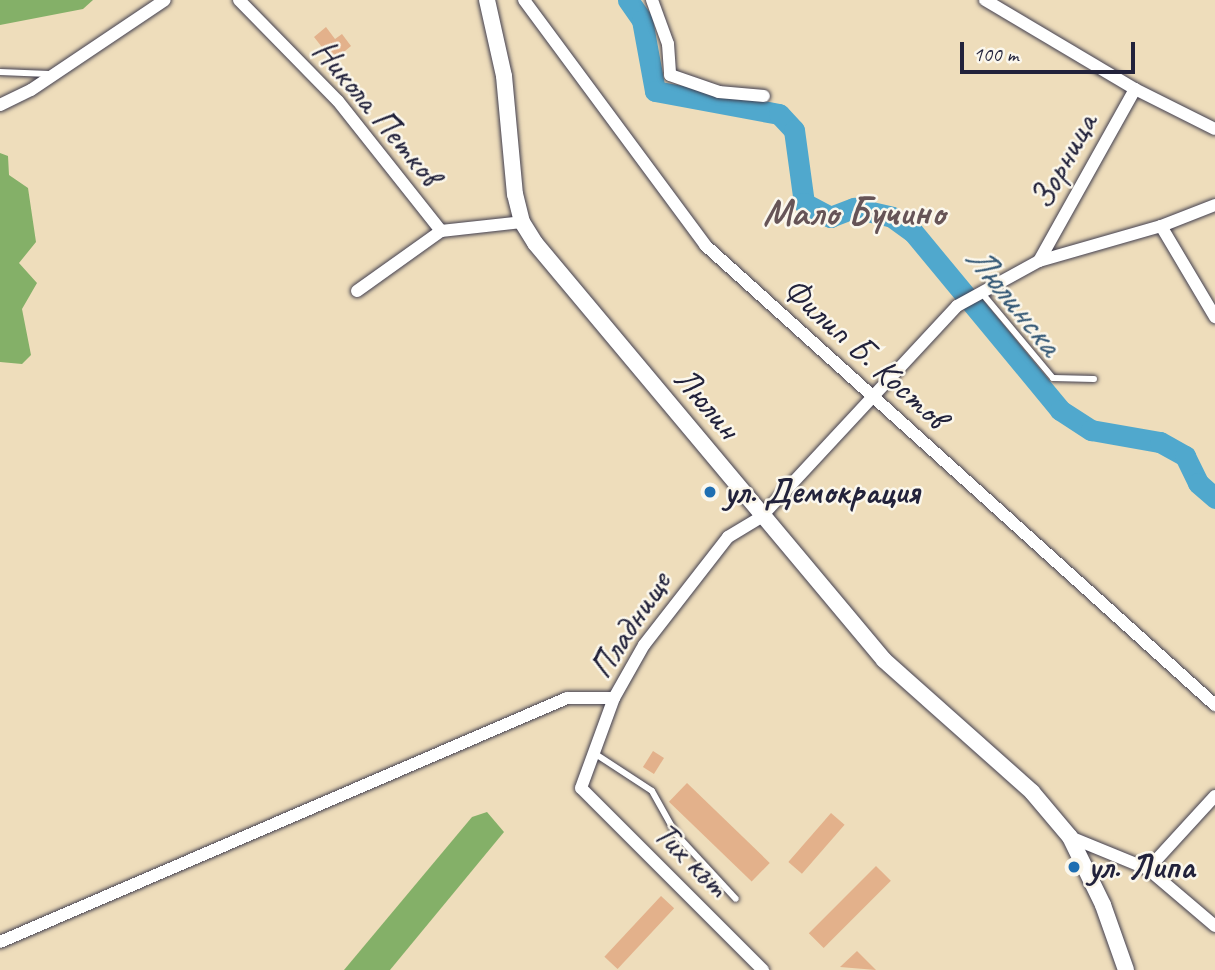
<!DOCTYPE html>
<html>
<head>
<meta charset="utf-8">
<style>
  body { margin:0 }
  #map { position:relative; width:1215px; height:970px; overflow:hidden; background:#edb; font-family:Caveat,sans-serif }
  div>[style] { position:absolute }
  .forest>* { inset:0; background:#84b068 }
  .river>* { height:21px; margin:-10.5px; padding:0 10.5px; transform-origin:10.5px; border-radius:10.5px; background:#50a8cd }
  .building>* { inset:0; background:#e3b18b; transform-origin:0 0 }
  .roads { filter:drop-shadow(0 0 2px #413e4e) drop-shadow(0 0 2px #413e4e) }
  .service>* { height:6px; margin:-3px; padding:0 3px; transform-origin:3px; border-radius:3px; background:#fff }
  .minor>* { height:12px; margin:-6px; padding:0 6px; transform-origin:6px; border-radius:6px; background:#fff }
  .tertiary>* { height:16px; margin:-8px; padding:0 8px; transform-origin:8px; border-radius:8px; background:#fff }
  .dots>* { width:19px; height:19px; translate:-50% -50%; box-sizing:border-box; border:4px solid #fbf7ec; border-radius:50% }
  span { translate:-50% -50%; white-space:nowrap; text-align:center; line-height:1.15; -webkit-text-stroke:5px #fbf7ec; paint-order:stroke }
  .street-label { font-size:35px; color:#22223b }
  .poi-label { font-size:35px; color:#22223b; font-weight:700 }
  .left { translate:0 -50%; text-align:left }
  .water-label { font-size:37px; color:#345875; font-style:italic }
  .quarter-label { font-size:38px; color:#665457; font-weight:700 }
  .scale { position:absolute; left:960px; top:42px; width:175px; height:32px; box-sizing:border-box; border:4px solid #22223b; border-top:0; padding-left:9px; font-size:21px; line-height:24px; white-space:nowrap; color:#22223b; -webkit-text-stroke:5px #fbf7ec; paint-order:stroke }
</style>
</head>
<body>
<div id="map">
  <div class="forest">
    <div style="clip-path:polygon(0 0,93px 0,83px 9px,0 25px)"></div>
    <div style="clip-path:polygon(0 153px,8px 156px,9px 175px,28px 188px,36px 242px,19px 263px,37px 283px,22px 309px,31px 355px,22px 364px,0 362px)"></div>
    <div style="clip-path:polygon(487px 812px,504px 832px,390px 970px,344px 970px,472px 817px)"></div>
  </div>
  <div class="river">
    <div style="left:628px;top:0;width:24px;rotate:55deg"></div>
    <div style="left:642px;top:20px;width:72px;rotate:79.6deg"></div>
    <div style="left:655px;top:91px;width:126px;rotate:10.5deg"></div>
    <div style="left:779px;top:114px;width:22px;rotate:47deg"></div>
    <div style="left:794px;top:130px;width:74px;rotate:82.2deg"></div>
    <div style="left:804px;top:203px;width:30px;rotate:28deg"></div>
    <div style="left:830px;top:217px;width:26px;rotate:-21deg"></div>
    <div style="left:854px;top:208px;width:39px;rotate:13deg"></div>
    <div style="left:892px;top:217px;width:26px;rotate:36deg"></div>
    <div style="left:913px;top:232px;width:231px;rotate:50.4deg"></div>
    <div style="left:1060px;top:410px;width:37px;rotate:33deg"></div>
    <div style="left:1091px;top:430px;width:70px;rotate:9.9deg"></div>
    <div style="left:1160px;top:442px;width:29px;rotate:29deg"></div>
    <div style="left:1185px;top:456px;width:30px;rotate:64deg"></div>
    <div style="left:1198px;top:483px;width:23px;rotate:41deg"></div>
  </div>
  <div class="building">
    <div style="clip-path:polygon(326px 27px,335px 39px,342px 34px,351px 46px,333px 61px,314px 37px)"></div>
    <div style="left:653px;top:751px;width:13px;height:19px;rotate:32deg"></div>
    <div style="left:687px;top:783px;width:115px;height:26px;rotate:44deg"></div>
    <div style="left:831px;top:813px;width:18px;height:65px;rotate:41deg"></div>
    <div style="left:876px;top:866px;width:21px;height:95px;rotate:45deg"></div>
    <div style="left:661px;top:896px;width:18px;height:83px;rotate:43deg"></div>
    <div style="clip-path:polygon(857px 951px,876px 970px,840px 967px)"></div>
  </div>
  <div class="roads">
    <div class="service">
      <div style="left:0;top:72px;width:49px;rotate:2.3deg"></div>
      <div style="left:981px;top:292px;width:112px;rotate:50.1deg"></div>
      <div style="left:1053px;top:378px;width:41px;rotate:1.4deg"></div>
      <div style="left:594px;top:753px;width:69px;rotate:33.2deg"></div>
      <div style="left:652px;top:791px;width:49px;rotate:60.8deg"></div>
      <div style="left:676px;top:834px;width:88px;rotate:47.3deg"></div>
    </div>
    <div class="minor">
      <div style="left:239px;top:0;width:141px;rotate:45.6deg"></div>
      <div style="left:338px;top:101px;width:166px;rotate:51.6deg"></div>
      <div style="left:524px;top:0;width:305px;rotate:53.5deg"></div>
      <div style="left:705px;top:245px;width:687px;rotate:42.05deg"></div>
      <div style="left:652px;top:0;width:47px;rotate:70deg"></div>
      <div style="left:668px;top:44px;width:31px;rotate:86deg"></div>
      <div style="left:670px;top:75px;width:52px;rotate:19.1deg"></div>
      <div style="left:719px;top:92px;width:45px;rotate:5.1deg"></div>
      <div style="left:985px;top:0;width:174px;rotate:30.7deg"></div>
      <div style="left:1135px;top:89px;width:89px;rotate:26.6deg"></div>
      <div style="left:0;top:105px;width:34px;rotate:-26deg"></div>
      <div style="left:31px;top:90px;width:161px;rotate:-33.9deg"></div>
      <div style="left:1215px;top:205px;width:58px;rotate:158.7deg"></div>
      <div style="left:1161px;top:226px;width:106px;rotate:59.3deg"></div>
      <div style="left:1039px;top:261px;width:197px;rotate:-60.8deg"></div>
      <div style="left:357px;top:291px;width:103px;rotate:-35.5deg"></div>
      <div style="left:441px;top:231px;width:81px;rotate:-6.3deg"></div>
      <div style="left:1070px;top:837px;width:84px;rotate:22.3deg"></div>
      <div style="left:1148px;top:869px;width:88px;rotate:40.4deg"></div>
      <div style="left:1148px;top:869px;width:99px;rotate:-47.5deg"></div>
      <div style="left:0;top:942px;width:617px;rotate:-23.28deg"></div>
      <div style="left:567px;top:698px;width:47px"></div>
      <div style="left:763px;top:970px;width:257px;rotate:-135deg"></div>
      <div style="left:581px;top:788px;width:96px;rotate:-69.9deg"></div>
      <div style="left:614px;top:698px;width:61px;rotate:-60.5deg"></div>
      <div style="left:644px;top:645px;width:137px;rotate:-52.1deg"></div>
      <div style="left:728px;top:537px;width:39px;rotate:-31deg"></div>
      <div style="left:761px;top:517px;width:288px;rotate:-47.1deg"></div>
      <div style="left:957px;top:306px;width:94px;rotate:-28.8deg"></div>
      <div style="left:1039px;top:261px;width:127px;rotate:-16deg"></div>
    </div>
    <div class="tertiary">
      <div style="left:487px;top:0;width:78px;rotate:77.4deg"></div>
      <div style="left:504px;top:76px;width:119px;rotate:84.7deg"></div>
      <div style="left:515px;top:194px;width:29px;rotate:76deg"></div>
      <div style="left:522px;top:222px;width:25px;rotate:58deg"></div>
      <div style="left:535px;top:243px;width:544px;rotate:50.07deg"></div>
      <div style="left:884px;top:660px;width:198px;rotate:41.7deg"></div>
      <div style="left:1032px;top:792px;width:59px;rotate:49.8deg"></div>
      <div style="left:1070px;top:837px;width:76px;rotate:64.1deg"></div>
      <div style="left:1103px;top:905px;width:69px;rotate:70.5deg"></div>
    </div>
  </div>
  <div class="dots">
    <div style="left:710px;top:492px;background:#1f6fb2"></div>
    <div style="left:1074px;top:867px;background:#1f6fb2"></div>
  </div>
  <div class="street-label">
    <span style="left:377px;top:112px;rotate:50deg">Никола Петков</span>
    <span style="left:1063px;top:161px;rotate:-61deg">Зорница</span>
    <span style="left:865px;top:353px;rotate:42deg">Филип Б. Костов</span>
    <span style="left:707px;top:403px;rotate:50deg">Люлин</span>
    <span style="left:630px;top:625px;rotate:-57deg">Пладнище</span>
    <span style="left:691px;top:859px;rotate:45deg">Тих кът</span>
  </div>
  <div class="poi-label">
    <span class="left" style="left:724px;top:492px">ул. Демокрация</span>
    <span class="left" style="left:1088px;top:867px">ул. Липа</span>
  </div>
  <div class="water-label">
    <span style="left:1014px;top:300px;rotate:51deg">Люлинска</span>
  </div>
  <div class="quarter-label">
    <span style="left:854px;top:213px">Мало Бучино</span>
  </div>
  <div class="scale">100 m</div>
</div>
</body>
</html>
